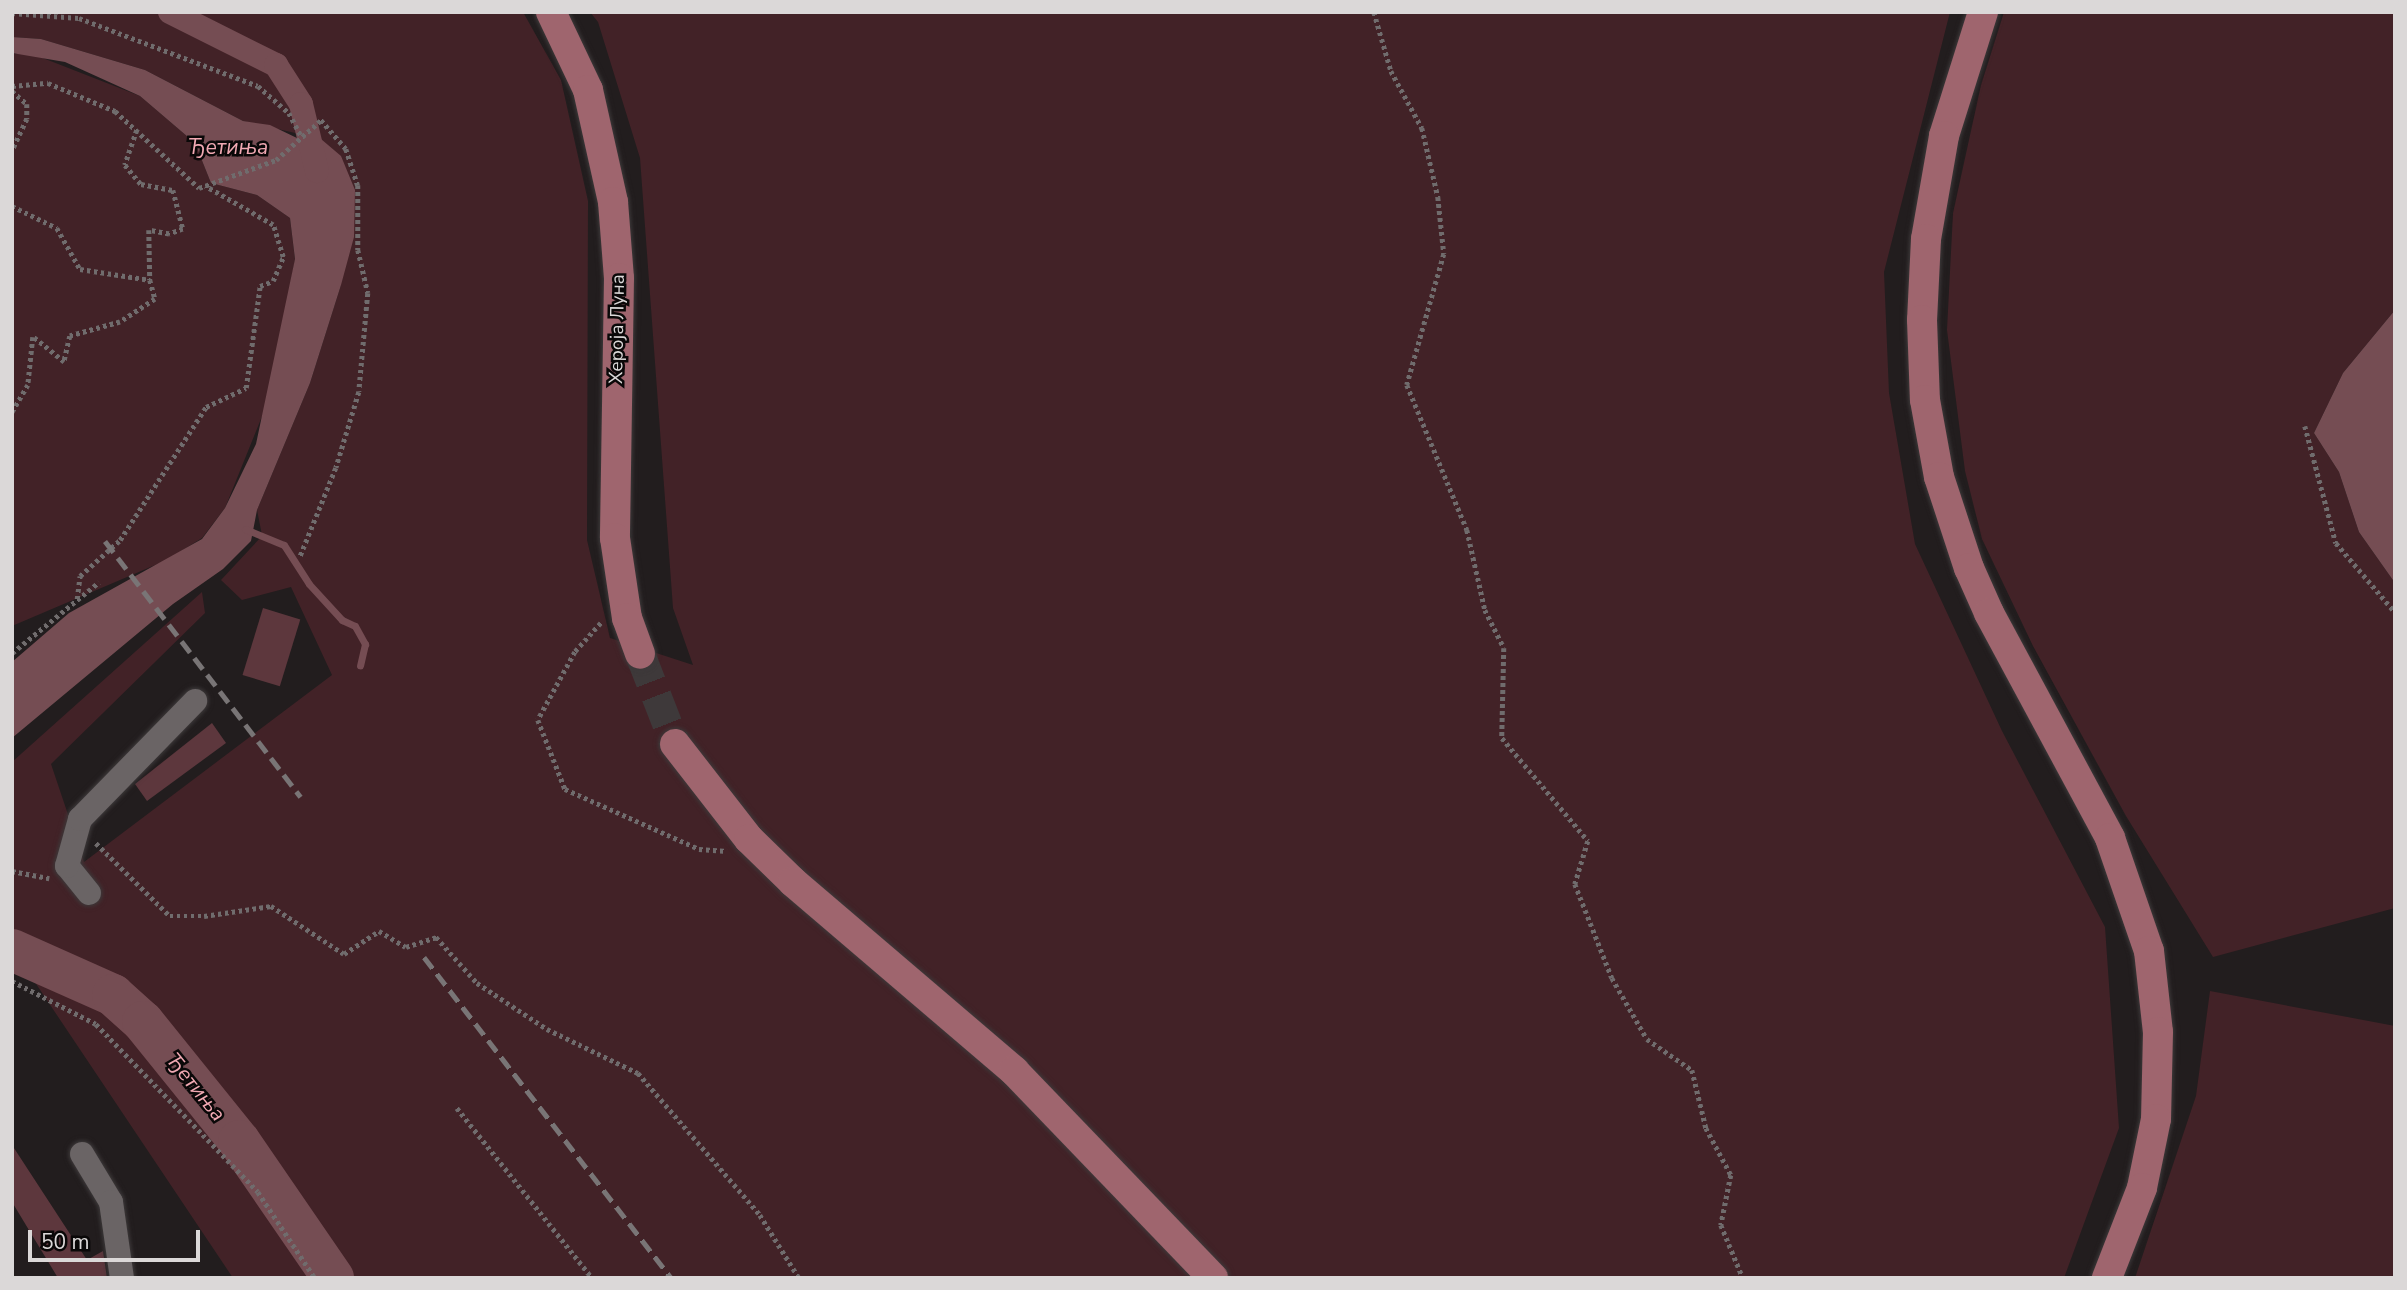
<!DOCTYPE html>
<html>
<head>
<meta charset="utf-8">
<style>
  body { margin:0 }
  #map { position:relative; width:2407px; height:1290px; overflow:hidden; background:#221d1e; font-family:"Nunito Sans",sans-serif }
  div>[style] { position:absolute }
  .green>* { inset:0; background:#422227 }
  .water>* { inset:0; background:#754d53 }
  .stream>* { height:7px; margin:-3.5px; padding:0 3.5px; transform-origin:3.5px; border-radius:3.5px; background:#754d53 }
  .canal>* { height:24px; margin:-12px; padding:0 12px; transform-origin:12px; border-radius:12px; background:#754d53 }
  .river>* { height:42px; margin:-21px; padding:0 21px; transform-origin:21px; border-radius:21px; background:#754d53 }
  .building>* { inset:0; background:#5d373d; transform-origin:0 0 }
  .major-tunnel>* { height:30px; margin-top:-15px; transform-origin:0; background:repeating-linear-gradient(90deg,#3e393a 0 30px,transparent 0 45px) }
  .path>* { height:4.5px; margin-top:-2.25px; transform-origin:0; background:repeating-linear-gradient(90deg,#706c6d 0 3.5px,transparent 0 7px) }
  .roads { filter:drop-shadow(0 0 2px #3d393a) drop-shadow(0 0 2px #3d393a) }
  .minor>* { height:24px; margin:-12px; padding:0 12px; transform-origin:12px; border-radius:12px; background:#6a6465 }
  .major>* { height:30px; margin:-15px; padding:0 15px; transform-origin:15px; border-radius:15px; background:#9f656e }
  .rail>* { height:5px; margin-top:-2.5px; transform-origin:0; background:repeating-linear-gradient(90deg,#797576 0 14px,transparent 0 21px) }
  span { translate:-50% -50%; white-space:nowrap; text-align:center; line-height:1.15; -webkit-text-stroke:5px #0a0808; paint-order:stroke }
  .street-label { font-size:19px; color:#dbd8d8 }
  .water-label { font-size:21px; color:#f1a9b3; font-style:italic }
  .frame { position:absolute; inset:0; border:14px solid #dbd8d8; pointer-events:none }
  .scale { position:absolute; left:28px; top:1230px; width:172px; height:32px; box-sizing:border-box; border:4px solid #dbd8d8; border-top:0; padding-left:9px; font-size:21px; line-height:24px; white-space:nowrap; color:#dbd8d8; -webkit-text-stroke:5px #0a0808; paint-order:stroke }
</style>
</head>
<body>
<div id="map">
  <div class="green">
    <div style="clip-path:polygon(12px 12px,523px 12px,561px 80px,588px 201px,587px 540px,610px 638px,693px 665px,673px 608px,640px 158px,598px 22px,590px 12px,1950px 12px,1884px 272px,1889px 393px,1915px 544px,2002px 731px,2105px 927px,2119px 1128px,2064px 1278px,233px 1278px,12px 948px,12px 762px,202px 592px,205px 613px,51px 764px,84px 862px,332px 675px,291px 587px,242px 600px,221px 580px,261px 537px,279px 543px,262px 535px,257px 510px,310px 383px,341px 285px,321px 139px,243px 121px,145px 70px,41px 39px,12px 37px)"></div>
    <div style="clip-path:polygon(2004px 12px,2395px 12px,2395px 310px,2343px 373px,2314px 433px,2339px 472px,2359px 532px,2395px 583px,2395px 908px,2213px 957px,2126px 816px,2033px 646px,1982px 539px,1965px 471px,1947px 330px,1953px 213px,1981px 85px)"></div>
    <div style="clip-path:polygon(30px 53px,140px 96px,195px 143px,211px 183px,257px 195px,290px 218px,295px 260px,267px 404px,225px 508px,202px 538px,167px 560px,12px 626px,12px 54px)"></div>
    <div style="clip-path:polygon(2210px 991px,2395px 1026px,2395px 1278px,2135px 1278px,2196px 1096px)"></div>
  </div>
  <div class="water">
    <div style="clip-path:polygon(12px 37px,41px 39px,145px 70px,243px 121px,270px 125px,299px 139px,321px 139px,341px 156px,355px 190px,354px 237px,341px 285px,310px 383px,257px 510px,251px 541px,223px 569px,173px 604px,12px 738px,12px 662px,69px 613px,202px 539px,225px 508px,256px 444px,295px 259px,290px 218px,257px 195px,211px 183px,195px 143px,140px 96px,65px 62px,12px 53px)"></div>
    <div style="clip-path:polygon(2395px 310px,2395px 583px,2359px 532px,2339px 472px,2314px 433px,2343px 373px)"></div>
  </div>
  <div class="stream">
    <div style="left:245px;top:529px;width:42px;rotate:22.3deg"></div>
    <div style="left:284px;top:545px;width:46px;rotate:57.3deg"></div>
    <div style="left:309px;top:584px;width:49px;rotate:47.5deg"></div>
    <div style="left:342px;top:620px;width:14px;rotate:25deg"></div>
    <div style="left:355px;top:626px;width:21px;rotate:61deg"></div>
    <div style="left:365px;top:644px;width:22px;rotate:103deg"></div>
  </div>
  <div class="canal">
    <div style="left:170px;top:12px;width:119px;rotate:26.6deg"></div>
    <div style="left:276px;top:65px;width:46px;rotate:57.3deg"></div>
    <div style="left:301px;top:104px;width:69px;rotate:76.6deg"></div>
  </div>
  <div class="river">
    <div style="left:12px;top:950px;width:111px;rotate:24deg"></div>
    <div style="left:113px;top:995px;width:40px;rotate:42deg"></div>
    <div style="left:143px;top:1022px;width:153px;rotate:51.1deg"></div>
    <div style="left:239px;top:1141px;width:166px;rotate:55.5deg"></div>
  </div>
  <div class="building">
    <div style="left:263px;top:608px;width:39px;height:70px;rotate:17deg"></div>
    <div style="clip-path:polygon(212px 723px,226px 743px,147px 801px,135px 784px)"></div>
    <div style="clip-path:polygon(12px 1145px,87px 1260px,103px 1251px,107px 1278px,58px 1278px,12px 1202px)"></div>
  </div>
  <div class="major-tunnel">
    <div style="left:640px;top:654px;width:97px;rotate:68.7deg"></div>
  </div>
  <div class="path">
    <div style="left:1374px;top:12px;width:61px;rotate:73.9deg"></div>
    <div style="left:1391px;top:71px;width:65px;rotate:61.5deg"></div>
    <div style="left:1422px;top:128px;width:71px;rotate:76.9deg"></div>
    <div style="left:1438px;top:197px;width:57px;rotate:84deg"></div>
    <div style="left:1444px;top:254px;width:136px;rotate:105.8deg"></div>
    <div style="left:1407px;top:385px;width:157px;rotate:67.5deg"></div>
    <div style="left:1467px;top:530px;width:82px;rotate:77.3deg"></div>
    <div style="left:1485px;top:610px;width:42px;rotate:63.4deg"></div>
    <div style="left:1504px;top:648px;width:90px;rotate:91.3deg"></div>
    <div style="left:1502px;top:738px;width:134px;rotate:50.1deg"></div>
    <div style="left:1588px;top:841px;width:45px;rotate:106.8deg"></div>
    <div style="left:1575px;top:884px;width:101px;rotate:68.5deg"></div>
    <div style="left:1612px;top:978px;width:70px;rotate:60.2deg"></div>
    <div style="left:1647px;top:1039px;width:55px;rotate:34.6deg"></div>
    <div style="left:1692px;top:1070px;width:60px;rotate:76.4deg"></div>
    <div style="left:1706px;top:1128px;width:53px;rotate:62deg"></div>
    <div style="left:1731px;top:1175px;width:51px;rotate:101.3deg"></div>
    <div style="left:1721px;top:1225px;width:57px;rotate:67.5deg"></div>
    <div style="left:12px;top:13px;width:67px;rotate:4.3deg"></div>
    <div style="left:79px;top:18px;width:191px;rotate:20.8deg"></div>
    <div style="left:258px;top:86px;width:41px;rotate:41.1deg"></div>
    <div style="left:289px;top:113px;width:27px;rotate:62deg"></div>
    <div style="left:12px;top:86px;width:36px;rotate:-5deg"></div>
    <div style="left:48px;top:83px;width:73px;rotate:22.7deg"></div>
    <div style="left:115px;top:111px;width:114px;rotate:42.5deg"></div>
    <div style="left:199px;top:188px;width:82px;rotate:-20deg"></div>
    <div style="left:276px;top:160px;width:60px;rotate:-41.6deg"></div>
    <div style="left:321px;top:120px;width:38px;rotate:49deg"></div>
    <div style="left:346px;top:149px;width:38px;rotate:72deg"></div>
    <div style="left:358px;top:185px;width:65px;rotate:90deg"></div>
    <div style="left:358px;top:250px;width:44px;rotate:76.9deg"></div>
    <div style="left:368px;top:293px;width:99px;rotate:95.2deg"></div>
    <div style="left:359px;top:392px;width:79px;rotate:106.8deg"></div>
    <div style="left:336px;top:468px;width:96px;rotate:112deg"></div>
    <div style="left:12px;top:91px;width:20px;rotate:41deg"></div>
    <div style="left:27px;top:104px;width:15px;rotate:90deg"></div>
    <div style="left:27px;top:119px;width:35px;rotate:115deg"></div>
    <div style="left:137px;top:130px;width:37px;rotate:109deg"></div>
    <div style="left:125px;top:165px;width:25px;rotate:50deg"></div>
    <div style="left:141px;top:184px;width:33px;rotate:11deg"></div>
    <div style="left:173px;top:190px;width:40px;rotate:75.6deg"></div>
    <div style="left:183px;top:229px;width:15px;rotate:160deg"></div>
    <div style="left:169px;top:234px;width:20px;rotate:-169deg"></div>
    <div style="left:149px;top:230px;width:50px;rotate:88.9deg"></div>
    <div style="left:12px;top:206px;width:50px;rotate:26.1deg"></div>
    <div style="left:57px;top:228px;width:47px;rotate:60.7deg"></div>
    <div style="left:80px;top:269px;width:71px;rotate:8.9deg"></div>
    <div style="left:150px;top:280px;width:20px;rotate:75deg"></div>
    <div style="left:155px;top:299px;width:42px;rotate:146.7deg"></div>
    <div style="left:120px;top:322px;width:52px;rotate:164.4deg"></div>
    <div style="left:70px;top:336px;width:27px;rotate:103deg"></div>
    <div style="left:64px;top:362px;width:40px;rotate:-141deg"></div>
    <div style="left:33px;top:337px;width:48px;rotate:95.9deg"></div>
    <div style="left:28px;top:385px;width:32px;rotate:120deg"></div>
    <div style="left:2305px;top:426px;width:121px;rotate:75.2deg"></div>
    <div style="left:2336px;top:543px;width:91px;rotate:49.5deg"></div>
    <div style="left:77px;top:599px;width:23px;rotate:-83deg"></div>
    <div style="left:80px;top:576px;width:54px;rotate:-42deg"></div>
    <div style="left:120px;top:540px;width:158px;rotate:-57.1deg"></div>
    <div style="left:206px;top:407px;width:44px;rotate:-25.4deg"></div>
    <div style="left:246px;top:388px;width:103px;rotate:-82.2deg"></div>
    <div style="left:260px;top:286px;width:14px;rotate:-21deg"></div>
    <div style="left:273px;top:281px;width:26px;rotate:-67deg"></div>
    <div style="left:283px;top:257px;width:34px;rotate:-107deg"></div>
    <div style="left:273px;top:225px;width:78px;rotate:-150.2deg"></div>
    <div style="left:601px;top:623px;width:39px;rotate:132deg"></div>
    <div style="left:575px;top:652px;width:77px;rotate:118.6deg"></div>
    <div style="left:538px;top:720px;width:74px;rotate:68.6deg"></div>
    <div style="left:565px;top:789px;width:147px;rotate:24.1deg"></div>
    <div style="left:699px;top:849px;width:28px;rotate:4deg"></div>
    <div style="left:12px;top:653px;width:112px;rotate:-39.2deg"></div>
    <div style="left:96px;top:843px;width:104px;rotate:44.6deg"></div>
    <div style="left:170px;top:916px;width:34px"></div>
    <div style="left:204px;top:916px;width:68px;rotate:-8.5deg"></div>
    <div style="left:271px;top:906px;width:87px;rotate:33.3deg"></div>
    <div style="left:344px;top:954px;width:42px;rotate:-33.3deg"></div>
    <div style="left:379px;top:931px;width:31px;rotate:31deg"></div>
    <div style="left:406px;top:947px;width:32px;rotate:-18deg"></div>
    <div style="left:436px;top:937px;width:62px;rotate:48.3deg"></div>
    <div style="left:477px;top:983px;width:84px;rotate:33.3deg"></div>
    <div style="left:547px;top:1029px;width:101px;rotate:25.8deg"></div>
    <div style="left:638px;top:1073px;width:187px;rotate:49.3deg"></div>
    <div style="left:760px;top:1215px;width:74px;rotate:58.2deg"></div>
    <div style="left:12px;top:871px;width:38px;rotate:11deg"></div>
    <div style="left:12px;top:981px;width:94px;rotate:27.1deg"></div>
    <div style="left:96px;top:1024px;width:233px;rotate:46deg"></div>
    <div style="left:258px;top:1192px;width:103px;rotate:56.5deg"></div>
    <div style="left:457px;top:1108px;width:217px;rotate:51.5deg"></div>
  </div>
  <div class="roads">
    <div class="minor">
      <div style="left:89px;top:893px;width:35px;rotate:-129deg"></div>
      <div style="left:67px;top:866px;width:49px;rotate:-74.5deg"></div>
      <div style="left:80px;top:819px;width:165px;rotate:-45.7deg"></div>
      <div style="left:82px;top:1154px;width:56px;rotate:58.9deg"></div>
      <div style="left:111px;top:1202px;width:77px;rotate:81.8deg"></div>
    </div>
    <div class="major">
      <div style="left:551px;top:12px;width:86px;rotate:64.6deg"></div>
      <div style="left:588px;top:90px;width:115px;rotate:77.4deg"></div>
      <div style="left:613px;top:202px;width:76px;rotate:85.5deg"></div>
      <div style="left:619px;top:278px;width:260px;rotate:90.9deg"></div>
      <div style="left:615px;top:538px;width:81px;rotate:81.5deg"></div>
      <div style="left:627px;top:618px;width:38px;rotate:70deg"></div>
      <div style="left:1983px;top:12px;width:130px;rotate:107.5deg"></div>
      <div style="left:1944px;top:136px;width:105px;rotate:99.9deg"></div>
      <div style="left:1926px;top:239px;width:81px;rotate:92.8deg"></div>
      <div style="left:1922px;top:320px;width:80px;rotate:87.9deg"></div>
      <div style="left:1925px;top:400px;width:78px;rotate:79.7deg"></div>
      <div style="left:1939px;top:477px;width:96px;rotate:71.8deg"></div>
      <div style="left:1969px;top:568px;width:49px;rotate:66deg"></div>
      <div style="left:1989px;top:613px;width:255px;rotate:61.7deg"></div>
      <div style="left:2110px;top:838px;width:120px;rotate:71deg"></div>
      <div style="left:2149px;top:951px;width:81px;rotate:83.7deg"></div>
      <div style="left:2158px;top:1032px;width:87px;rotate:91.3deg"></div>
      <div style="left:2156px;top:1119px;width:70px;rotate:101.5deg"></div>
      <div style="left:2142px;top:1188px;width:97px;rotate:111.3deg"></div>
      <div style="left:675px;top:744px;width:120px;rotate:52.1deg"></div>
      <div style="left:749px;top:839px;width:62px;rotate:44.3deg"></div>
      <div style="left:793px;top:882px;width:291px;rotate:40.5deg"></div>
      <div style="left:1014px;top:1071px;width:287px;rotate:46.1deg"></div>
    </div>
  </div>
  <div class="rail">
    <div style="left:105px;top:541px;width:322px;rotate:52.6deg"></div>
    <div style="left:424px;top:957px;width:405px;rotate:52.4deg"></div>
  </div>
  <div class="street-label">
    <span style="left:618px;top:329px;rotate:-89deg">Хероја Луна</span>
  </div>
  <div class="water-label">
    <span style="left:228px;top:147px">Ђетиња</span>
    <span style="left:196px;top:1087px;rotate:51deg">Ђетиња</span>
  </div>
  <div class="frame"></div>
  <div class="scale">50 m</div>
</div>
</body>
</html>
